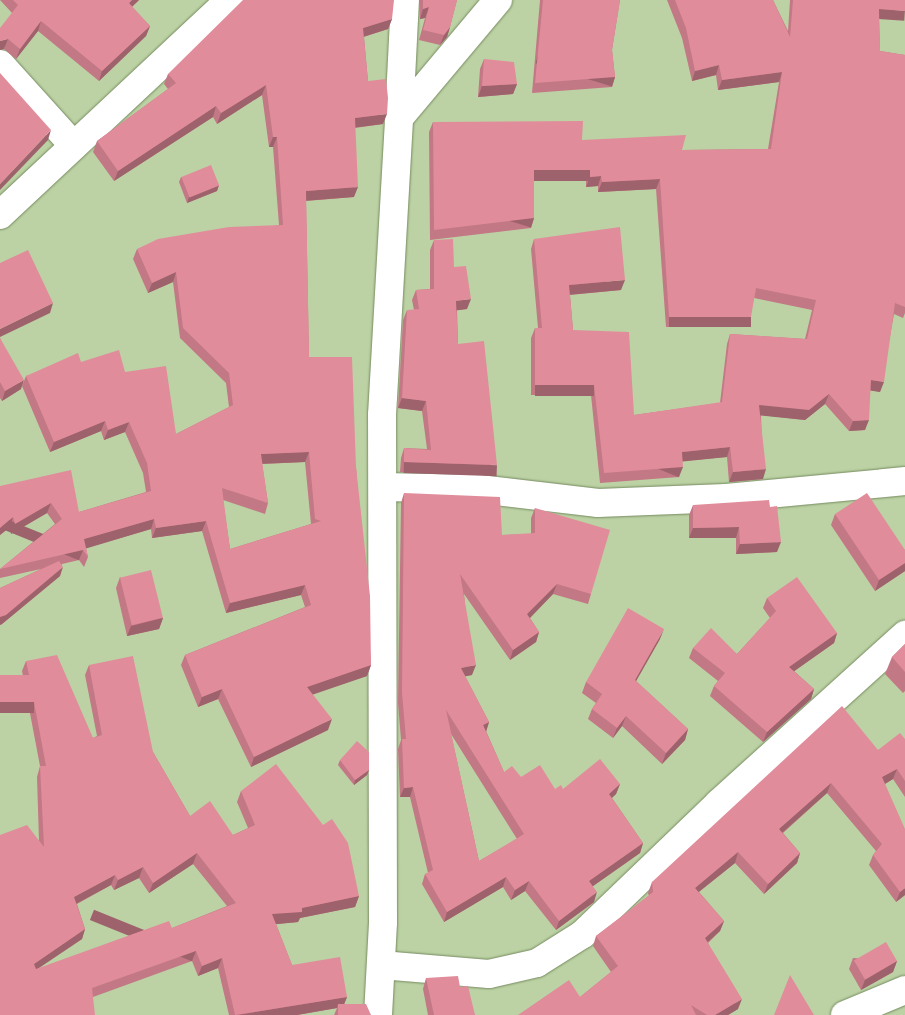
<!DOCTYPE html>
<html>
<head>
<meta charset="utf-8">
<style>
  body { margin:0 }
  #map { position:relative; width:905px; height:1015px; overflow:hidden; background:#bcd2a4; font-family:Raleway,sans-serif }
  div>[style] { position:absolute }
  .roads { filter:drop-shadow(0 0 1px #768b60) drop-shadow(0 0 1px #768b60) }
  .street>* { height:28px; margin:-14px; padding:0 14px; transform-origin:14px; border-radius:14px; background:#fff }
  .secondary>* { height:28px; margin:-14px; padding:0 14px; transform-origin:14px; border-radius:14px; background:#fff }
  .wall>* { inset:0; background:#c27885 }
  .shaded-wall>* { inset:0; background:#9e626c; transform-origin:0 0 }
  .building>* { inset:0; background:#e18c9b; transform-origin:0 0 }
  span { translate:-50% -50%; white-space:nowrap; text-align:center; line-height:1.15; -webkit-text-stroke:4.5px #c8dfb1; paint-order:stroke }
</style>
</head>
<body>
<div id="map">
  <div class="roads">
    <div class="street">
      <div style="left:0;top:64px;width:110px;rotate:47.9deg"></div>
      <div style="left:399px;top:118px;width:118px;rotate:-87.1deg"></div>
      <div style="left:383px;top:487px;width:96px;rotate:1.2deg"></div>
      <div style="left:479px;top:489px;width:120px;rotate:6.7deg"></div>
      <div style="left:598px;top:503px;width:128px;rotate:-2.2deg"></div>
      <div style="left:726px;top:498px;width:180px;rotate:-5.4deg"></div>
      <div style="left:381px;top:965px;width:108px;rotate:4.8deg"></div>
      <div style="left:489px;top:974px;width:49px;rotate:-12.9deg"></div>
      <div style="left:537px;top:963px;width:54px;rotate:-32.2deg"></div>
      <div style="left:583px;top:934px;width:189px;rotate:-43.9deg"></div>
      <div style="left:719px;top:803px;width:251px;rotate:-42.1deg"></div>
      <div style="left:378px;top:1015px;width:93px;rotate:-86.9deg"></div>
      <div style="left:383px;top:922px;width:507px;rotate:-90.11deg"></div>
      <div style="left:382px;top:415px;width:297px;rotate:-86.7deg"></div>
      <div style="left:399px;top:118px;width:154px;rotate:-50deg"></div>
      <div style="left:845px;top:1015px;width:65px;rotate:-22.6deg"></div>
    </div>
    <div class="secondary">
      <div style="left:0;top:215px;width:315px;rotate:-43.1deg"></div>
    </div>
  </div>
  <div class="wall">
    <div style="clip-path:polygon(0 0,139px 0,132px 7px,150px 26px,146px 36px,99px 81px,38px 31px,16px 59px,4px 49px,12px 13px)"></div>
    <div style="clip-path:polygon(419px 0,457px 0,450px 27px,447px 37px,440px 45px,419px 40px,425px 18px,420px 19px)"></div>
    <div style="clip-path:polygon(540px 0,620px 0,612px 50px,615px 77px,612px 87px,532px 93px)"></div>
    <div style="clip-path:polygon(667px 0,773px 0,788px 31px,790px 0,905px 0,879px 19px,880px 51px,905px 55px,905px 313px,903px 318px,894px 314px,880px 392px,870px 390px,865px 430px,849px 431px,825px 404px,805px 420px,761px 415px,763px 479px,729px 482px,727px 457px,682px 461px,679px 477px,600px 483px,591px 395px,531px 395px,531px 338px,535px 328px,538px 328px,531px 249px,534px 239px,621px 290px,570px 295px,573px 330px,634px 415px,720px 403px,727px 344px,730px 334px,805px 339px,812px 310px,754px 298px,747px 327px,666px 327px,656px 189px,598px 192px,598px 186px,586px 187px,586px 180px,534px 180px,534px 218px,531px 228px,430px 240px,429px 132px,433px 122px,582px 140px,682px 150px,768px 149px,779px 82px,718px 90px,716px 75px,692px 81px,682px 38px)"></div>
    <div style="clip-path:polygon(evenodd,392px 19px,388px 29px,364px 37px,368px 81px,383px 124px,355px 128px,354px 197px,306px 201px,309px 357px,356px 467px,371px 665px,367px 676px,312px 694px,328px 730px,251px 767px,218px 699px,198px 707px,181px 665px,185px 655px,305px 607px,301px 595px,226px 613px,202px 531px,152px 538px,151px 529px,86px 548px,88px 557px,84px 567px,79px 560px,62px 564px,60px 576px,2px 624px,0 625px,0 588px,41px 569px,0 578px,0 569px,55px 524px,47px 513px,11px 534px,10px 527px,0 535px,0 486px,79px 512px,146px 492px,143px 473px,125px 432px,104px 440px,101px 431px,50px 452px,22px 386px,26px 376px,81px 362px,125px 372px,176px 434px,229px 407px,226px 383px,180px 338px,173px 282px,148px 293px,133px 259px,137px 249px,279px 225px,273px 147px,269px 147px,262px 95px,217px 124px,213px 117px,114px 181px,93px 152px,97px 141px,168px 89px,164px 84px,168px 74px,392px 19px,305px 462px,311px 524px,230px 549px,223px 500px,265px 514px,268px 503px,262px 464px,305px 462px)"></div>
    <div style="clip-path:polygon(484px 59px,517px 84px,513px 94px,478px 97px,480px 69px)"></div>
    <div style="clip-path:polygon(181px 177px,219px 185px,217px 191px,187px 203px,179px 182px)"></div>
    <div style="clip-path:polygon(434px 240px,454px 267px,467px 309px,457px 310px,458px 344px,494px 475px,400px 472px,401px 458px,404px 448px,427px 449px,422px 411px,398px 408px,403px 320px,407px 310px,414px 310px,412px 300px,416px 290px,430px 289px,430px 250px)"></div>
    <div style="clip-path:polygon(0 338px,21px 389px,2px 401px,0 398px)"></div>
    <div style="clip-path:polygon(evenodd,404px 493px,502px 535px,531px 534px,531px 518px,535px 508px,591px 594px,588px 604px,553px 594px,530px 618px,539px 632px,536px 642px,510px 660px,464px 594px,472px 675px,465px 676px,489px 722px,486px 731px,504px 772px,521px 777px,555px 789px,563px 789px,620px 784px,616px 794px,612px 798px,643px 843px,640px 853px,593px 886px,594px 902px,556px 930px,525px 891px,511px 900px,503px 887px,444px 922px,422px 884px,425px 874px,428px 873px,410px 797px,400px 797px,398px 749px,401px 740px,398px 703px,401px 503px,404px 493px,451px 734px,517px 839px,479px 861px,451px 734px)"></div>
    <div style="clip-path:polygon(693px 505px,770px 507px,777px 552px,736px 554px,736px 538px,689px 538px,689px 515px)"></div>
    <div style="clip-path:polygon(835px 514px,905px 550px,905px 571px,875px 591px,831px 525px)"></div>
    <div style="clip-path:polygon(120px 577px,163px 618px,159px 629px,127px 636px,116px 588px)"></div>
    <div style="clip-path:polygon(767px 598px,837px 633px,834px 643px,794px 671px,814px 689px,811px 699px,763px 742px,710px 696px,714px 686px,718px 681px,689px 658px,693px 648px,737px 654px,770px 618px,763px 608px)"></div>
    <div style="clip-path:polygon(660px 639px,636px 681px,688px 729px,685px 740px,662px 764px,622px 726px,613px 738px,588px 719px,592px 709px,596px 703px,582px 693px,586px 682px)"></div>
    <div style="clip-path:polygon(905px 644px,905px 691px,903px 693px,885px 674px,892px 657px)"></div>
    <div style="clip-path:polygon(evenodd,26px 661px,93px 738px,97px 736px,85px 675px,89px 665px,153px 752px,190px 816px,233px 835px,248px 828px,237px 802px,241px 791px,359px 896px,355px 907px,300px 918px,298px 922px,276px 924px,292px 965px,347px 997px,344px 1004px,371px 1015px,334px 1015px,337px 1008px,297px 1015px,229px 1015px,218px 968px,198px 976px,192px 961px,93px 997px,0 1015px,39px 841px,37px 777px,40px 766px,22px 671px,26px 661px,193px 864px,227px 906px,172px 928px,37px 969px,82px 939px,85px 929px,77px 904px,111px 885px,114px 890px,139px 878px,149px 893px,193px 864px)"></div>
    <div style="clip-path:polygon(905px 739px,905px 797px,893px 779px,885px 784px,905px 895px,896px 902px,869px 865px,873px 855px,876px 851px,827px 793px,783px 833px,800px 853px,797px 863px,764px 894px,735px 863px,699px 892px,724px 921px,720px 931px,708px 943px,738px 1009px,728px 1015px,518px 1015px,580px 997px,611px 972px,593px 946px,596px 936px,649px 896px,648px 893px,652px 882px,878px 750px)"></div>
    <div style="clip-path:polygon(340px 760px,369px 770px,367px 775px,354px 785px,338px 765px)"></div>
    <div style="clip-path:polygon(853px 958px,897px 961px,893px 972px,861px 990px,849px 969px)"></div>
    <div style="clip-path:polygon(426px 978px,460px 987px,475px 1015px,428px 1015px,423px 989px)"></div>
  </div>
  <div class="shaded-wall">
    <div style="clip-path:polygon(132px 0,139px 0,125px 13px,129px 3px)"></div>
    <div style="clip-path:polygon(429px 7px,425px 18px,420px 19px,423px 9px)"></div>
    <div style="left:879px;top:9px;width:26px;height:10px;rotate:4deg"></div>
    <div style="clip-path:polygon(392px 19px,388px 29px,359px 38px,363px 28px)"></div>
    <div style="clip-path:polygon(41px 21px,38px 31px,16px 59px,20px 49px)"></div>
    <div style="clip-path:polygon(150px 26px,146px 36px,99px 81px,102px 71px)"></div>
    <div style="clip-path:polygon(450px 27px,447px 37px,440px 45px,444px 35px)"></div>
    <div style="clip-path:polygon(8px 39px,4px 49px,0 50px,0 41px)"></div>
    <div style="clip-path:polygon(719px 65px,716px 75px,692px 81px,695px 71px)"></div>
    <div style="clip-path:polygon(782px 72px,779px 82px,718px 90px,722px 80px)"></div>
    <div style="left:615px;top:77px;width:10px;height:80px;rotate:107deg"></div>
    <div style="clip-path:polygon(517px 84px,513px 94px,478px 97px,482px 86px)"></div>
    <div style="clip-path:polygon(266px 85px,262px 95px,217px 124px,221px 113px)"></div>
    <div style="clip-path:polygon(216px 106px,213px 117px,114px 181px,118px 171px)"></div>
    <div style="clip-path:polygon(387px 114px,383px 124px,351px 128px,355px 118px)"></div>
    <div style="clip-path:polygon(51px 130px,48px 140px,0 190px,0 184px)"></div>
    <div style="clip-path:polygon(273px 137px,277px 137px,273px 147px,269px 147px)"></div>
    <div style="left:534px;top:170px;width:56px;height:11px"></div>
    <div style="clip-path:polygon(601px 176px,598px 186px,586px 187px,590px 177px)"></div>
    <div style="clip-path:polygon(660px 179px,656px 189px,598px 192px,602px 182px)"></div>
    <div style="clip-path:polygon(219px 185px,217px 191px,187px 203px,189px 197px)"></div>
    <div style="clip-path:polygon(358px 187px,354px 197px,302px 201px,306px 191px)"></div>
    <div style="left:534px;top:218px;width:10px;height:101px;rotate:107deg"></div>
    <div style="clip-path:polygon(176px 272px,173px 282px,148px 293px,152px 283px)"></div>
    <div style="clip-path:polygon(625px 280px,621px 290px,566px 295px,569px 285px)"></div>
    <div style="clip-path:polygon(471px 299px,467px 309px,452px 311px,456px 301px)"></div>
    <div style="clip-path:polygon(53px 303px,50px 313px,0 337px,0 329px)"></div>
    <div style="left:669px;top:317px;width:82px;height:10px"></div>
    <div style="clip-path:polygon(24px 380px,21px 389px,2px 401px,5px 391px)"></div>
    <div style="clip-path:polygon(871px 380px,884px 382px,880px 392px,867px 390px)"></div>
    <div style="left:535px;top:385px;width:59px;height:11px"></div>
    <div style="clip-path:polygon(829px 394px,825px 404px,805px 420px,756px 415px,759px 405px)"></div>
    <div style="clip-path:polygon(402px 398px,426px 401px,422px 411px,398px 408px)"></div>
    <div style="clip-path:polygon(869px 420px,865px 430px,849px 431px,853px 421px)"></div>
    <div style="clip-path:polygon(105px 421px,101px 431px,50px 452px,54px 442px)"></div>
    <div style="clip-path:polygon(129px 422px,125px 432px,104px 440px,108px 430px)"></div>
    <div style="clip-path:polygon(730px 447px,727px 457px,678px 462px,682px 452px)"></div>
    <div style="clip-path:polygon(309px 452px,305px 462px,257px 464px,261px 454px)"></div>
    <div style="left:404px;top:462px;width:93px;height:11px;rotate:2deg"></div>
    <div style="left:683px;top:467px;width:11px;height:79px;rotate:112deg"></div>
    <div style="clip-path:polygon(766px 469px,763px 479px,729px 482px,733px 472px)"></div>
    <div style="clip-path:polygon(51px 503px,47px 513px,11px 534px,15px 524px)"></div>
    <div style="clip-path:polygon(13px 517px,10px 527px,0 535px,0 528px)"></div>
    <div style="clip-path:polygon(154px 519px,151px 529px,81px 550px,84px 539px)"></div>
    <div style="clip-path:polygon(206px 521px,202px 531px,152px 538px,156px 528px)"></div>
    <div style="clip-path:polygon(739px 527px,736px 538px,689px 538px,693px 528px)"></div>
    <div style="clip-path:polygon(781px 542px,777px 552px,736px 554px,740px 544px)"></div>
    <div style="left:83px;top:550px;width:11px;height:85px;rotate:112deg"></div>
    <div style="clip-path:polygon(905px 563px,905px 571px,875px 591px,879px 580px)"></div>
    <div style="clip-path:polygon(63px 567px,60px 576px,2px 624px,0 625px,0 617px)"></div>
    <div style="clip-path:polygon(557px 584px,553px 594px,524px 624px,527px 614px)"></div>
    <div style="clip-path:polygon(305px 585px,301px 595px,226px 613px,230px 603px)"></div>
    <div style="clip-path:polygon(163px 618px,159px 629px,127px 636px,131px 626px)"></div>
    <div style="clip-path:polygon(664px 629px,660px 639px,631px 690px,635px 680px)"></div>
    <div style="clip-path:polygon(539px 632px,536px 642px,510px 660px,513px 650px)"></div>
    <div style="clip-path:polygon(837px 633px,834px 643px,786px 677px,789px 667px)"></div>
    <div style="clip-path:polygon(371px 665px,367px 676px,303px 698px,307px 687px)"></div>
    <div style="clip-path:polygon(476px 665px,472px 675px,457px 678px,461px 668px)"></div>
    <div style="clip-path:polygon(222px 689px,218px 699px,198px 707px,202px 697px)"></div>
    <div style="clip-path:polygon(814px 689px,811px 699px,763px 742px,767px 732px)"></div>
    <div style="left:0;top:702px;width:34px;height:11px"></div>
    <div style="clip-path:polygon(626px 716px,622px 726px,613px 738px,617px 728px)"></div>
    <div style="clip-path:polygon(332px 719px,328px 730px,251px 767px,254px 757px)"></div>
    <div style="clip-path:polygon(489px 722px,486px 732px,483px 725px)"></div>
    <div style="clip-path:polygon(688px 729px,685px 740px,662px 764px,666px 753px)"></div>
    <div style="clip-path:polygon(897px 769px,893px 779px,878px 788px,882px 777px)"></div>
    <div style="clip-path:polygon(369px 770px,367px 775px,354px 785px,355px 780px)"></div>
    <div style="clip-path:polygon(831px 783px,827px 793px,775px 839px,779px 829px)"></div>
    <div style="clip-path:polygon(620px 784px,616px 794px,605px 804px,609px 794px)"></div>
    <div style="clip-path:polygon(413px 787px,410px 797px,400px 797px,404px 788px)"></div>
    <div style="clip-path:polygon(643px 843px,640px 853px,586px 891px,589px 881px)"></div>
    <div style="clip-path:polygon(738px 852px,735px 863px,691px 898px,695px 888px)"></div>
    <div style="clip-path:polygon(197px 853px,193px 864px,149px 893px,153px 883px)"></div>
    <div style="clip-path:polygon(800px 853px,797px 863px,764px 894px,768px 884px)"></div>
    <div style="clip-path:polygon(143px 867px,139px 878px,114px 890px,118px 880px)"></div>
    <div style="clip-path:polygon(115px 875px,111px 885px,70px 907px,74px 897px)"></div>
    <div style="clip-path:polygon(506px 877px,503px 887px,444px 922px,447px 912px)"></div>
    <div style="clip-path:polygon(529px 881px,525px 891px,511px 900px,515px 890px)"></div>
    <div style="clip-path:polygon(905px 888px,905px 895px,896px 902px,900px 892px)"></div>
    <div style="clip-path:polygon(597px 892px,594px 902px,556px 930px,559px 921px)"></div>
    <div style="clip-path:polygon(359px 896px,355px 907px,300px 918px,298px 922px,268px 925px,272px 914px)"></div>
    <div style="clip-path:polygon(724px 921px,720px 931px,701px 948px,705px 938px)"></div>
    <div style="clip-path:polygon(85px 929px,82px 939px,30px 974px,34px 964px)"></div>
    <div style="left:196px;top:951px;width:11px;height:110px;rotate:112deg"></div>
    <div style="clip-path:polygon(222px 958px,218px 968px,198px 976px,202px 966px)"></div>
    <div style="clip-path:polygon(897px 961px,893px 972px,861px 990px,865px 980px)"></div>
    <div style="clip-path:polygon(347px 997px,343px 1007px,338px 1004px,337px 1008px,297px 1015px,238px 1015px)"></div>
    <div style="clip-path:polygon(742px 999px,738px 1009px,728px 1015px,715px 1015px)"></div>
  </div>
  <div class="building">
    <div style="clip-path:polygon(13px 0,132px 0,129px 3px,150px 26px,102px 71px,41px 21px,20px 49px,8px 39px,0 41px,0 28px,18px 5px)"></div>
    <div style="clip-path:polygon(evenodd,243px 0,394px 0,392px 19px,363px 28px,368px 81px,386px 79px,388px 98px,387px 114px,355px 118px,358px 187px,306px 191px,309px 357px,352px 357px,356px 467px,370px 596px,371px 665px,307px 687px,332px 719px,254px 757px,222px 689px,202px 697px,185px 655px,311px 605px,305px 585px,230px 603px,206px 521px,156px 528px,154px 519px,84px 539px,88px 557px,83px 550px,0 569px,62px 519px,51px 503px,15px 524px,13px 517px,0 528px,0 486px,71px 470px,79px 512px,151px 491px,147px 463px,129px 422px,108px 430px,105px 421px,54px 442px,26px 376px,78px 353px,81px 362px,119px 350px,125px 372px,166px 366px,176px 434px,233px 405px,229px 373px,183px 328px,176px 272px,152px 283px,137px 249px,158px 239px,229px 227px,283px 225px,277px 137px,273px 137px,266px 85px,221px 113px,216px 106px,118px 171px,97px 141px,176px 83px,168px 74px,243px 0,309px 452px,315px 519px,321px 521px,230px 549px,222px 488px,268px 503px,261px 454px,309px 452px)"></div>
    <div style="clip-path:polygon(423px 0,457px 0,450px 27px,444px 35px,423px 30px,429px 7px,423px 9px)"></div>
    <div style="clip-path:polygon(543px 0,620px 0,612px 50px,615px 77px,535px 83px)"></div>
    <div style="clip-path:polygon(675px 0,773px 0,790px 37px,793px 0,905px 0,905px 11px,879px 9px,880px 51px,905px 55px,905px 307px,895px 303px,884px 382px,871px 380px,869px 420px,853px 421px,829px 394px,809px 410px,759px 405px,766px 469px,733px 472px,730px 447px,682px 452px,683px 467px,604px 473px,594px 385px,535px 385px,535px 328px,542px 328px,534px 239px,620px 227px,625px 280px,569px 285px,573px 330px,629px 332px,634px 415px,722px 402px,730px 334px,807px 339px,816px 300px,756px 288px,751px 317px,669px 317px,660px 179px,602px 182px,601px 176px,590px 177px,590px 170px,534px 170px,534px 218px,434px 230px,433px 122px,583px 121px,582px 140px,686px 135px,682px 150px,771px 149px,782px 72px,722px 80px,719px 65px,695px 71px,686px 28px)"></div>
    <div style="clip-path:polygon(484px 59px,514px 62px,517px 84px,482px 86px)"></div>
    <div style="clip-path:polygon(0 73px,51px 130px,0 184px)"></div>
    <div style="left:211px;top:165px;width:22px;height:32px;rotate:68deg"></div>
    <div style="clip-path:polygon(453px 239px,454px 267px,466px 266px,471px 299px,456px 301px,458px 344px,484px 341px,497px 465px,404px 462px,404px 448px,431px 450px,426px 401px,402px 398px,407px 310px,419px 309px,416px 290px,434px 289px,434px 240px)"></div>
    <div style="clip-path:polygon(28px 250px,53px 303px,0 329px,0 263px)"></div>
    <div style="clip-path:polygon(0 338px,24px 380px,5px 391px,0 382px)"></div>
    <div style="clip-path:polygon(evenodd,404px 493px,500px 497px,502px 535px,535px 533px,535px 508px,610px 530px,591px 594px,557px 584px,527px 614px,539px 632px,513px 650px,460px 574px,476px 665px,461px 668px,489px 722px,483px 725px,504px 772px,512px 766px,521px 777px,540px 765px,555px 789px,561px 785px,563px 789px,600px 759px,620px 784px,609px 794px,643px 843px,589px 881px,597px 892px,559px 921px,529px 881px,515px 890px,506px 877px,447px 912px,425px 874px,433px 870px,413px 787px,404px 788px,402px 739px,406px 739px,402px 693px,404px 493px,446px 710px,524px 834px,479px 861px,446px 710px)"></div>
    <div style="clip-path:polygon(867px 493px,905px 550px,905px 563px,879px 580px,835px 514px)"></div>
    <div style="clip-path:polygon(769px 500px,770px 507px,777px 506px,781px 542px,740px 544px,739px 527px,693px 528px,693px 505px)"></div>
    <div style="clip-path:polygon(59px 561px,63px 567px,6px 615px,0 617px,0 588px)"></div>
    <div style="left:151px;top:570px;width:49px;height:32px;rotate:76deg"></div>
    <div style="clip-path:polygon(797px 577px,837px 633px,789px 667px,814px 689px,767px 732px,714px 686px,725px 673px,693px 648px,711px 628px,737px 654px,776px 611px,767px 598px)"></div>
    <div style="clip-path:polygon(628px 608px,664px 629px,635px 680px,688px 729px,666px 753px,626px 716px,617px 728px,592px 709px,602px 694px,586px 682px)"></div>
    <div style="clip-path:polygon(905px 644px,905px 672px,892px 657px)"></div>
    <div style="clip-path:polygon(evenodd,57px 655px,93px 738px,102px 735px,89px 665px,133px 656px,153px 752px,190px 816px,210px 801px,233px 835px,255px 825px,241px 791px,276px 764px,323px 825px,332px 819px,348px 843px,359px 896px,302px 908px,302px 912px,272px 914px,292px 965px,340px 957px,347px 997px,235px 1015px,222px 958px,202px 966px,196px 951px,92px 988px,95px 1015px,0 1015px,0 835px,27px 825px,44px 847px,40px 766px,46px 766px,34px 702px,0 702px,0 675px,29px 675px,26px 661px,57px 655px,197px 853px,236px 903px,172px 928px,169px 921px,36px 969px,34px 964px,85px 929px,74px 897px,115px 875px,118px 880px,143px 867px,153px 883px,197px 853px)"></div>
    <div style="clip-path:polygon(842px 706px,878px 750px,900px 733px,905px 739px,905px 781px,897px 769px,882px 777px,905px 829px,905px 888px,900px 892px,873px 855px,882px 844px,831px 783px,779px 829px,800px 853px,768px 884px,738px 852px,695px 888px,724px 921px,705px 938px,742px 999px,715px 1015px,707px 1015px,691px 1005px,696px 1015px,518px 1015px,569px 980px,580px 997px,618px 966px,596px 936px,653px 892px,652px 882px)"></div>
    <div style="clip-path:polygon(357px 741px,369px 752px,369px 770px,355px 780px,340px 760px)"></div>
    <div style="left:886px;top:942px;width:22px;height:37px;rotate:60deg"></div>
    <div style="clip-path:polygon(790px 975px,814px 1015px,774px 1015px)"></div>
    <div style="clip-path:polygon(458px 976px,460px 987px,468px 986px,475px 1015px,434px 1015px,426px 978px)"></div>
    <div style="clip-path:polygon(338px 1004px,366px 1004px,371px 1015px,338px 1015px)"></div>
  </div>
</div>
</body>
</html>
